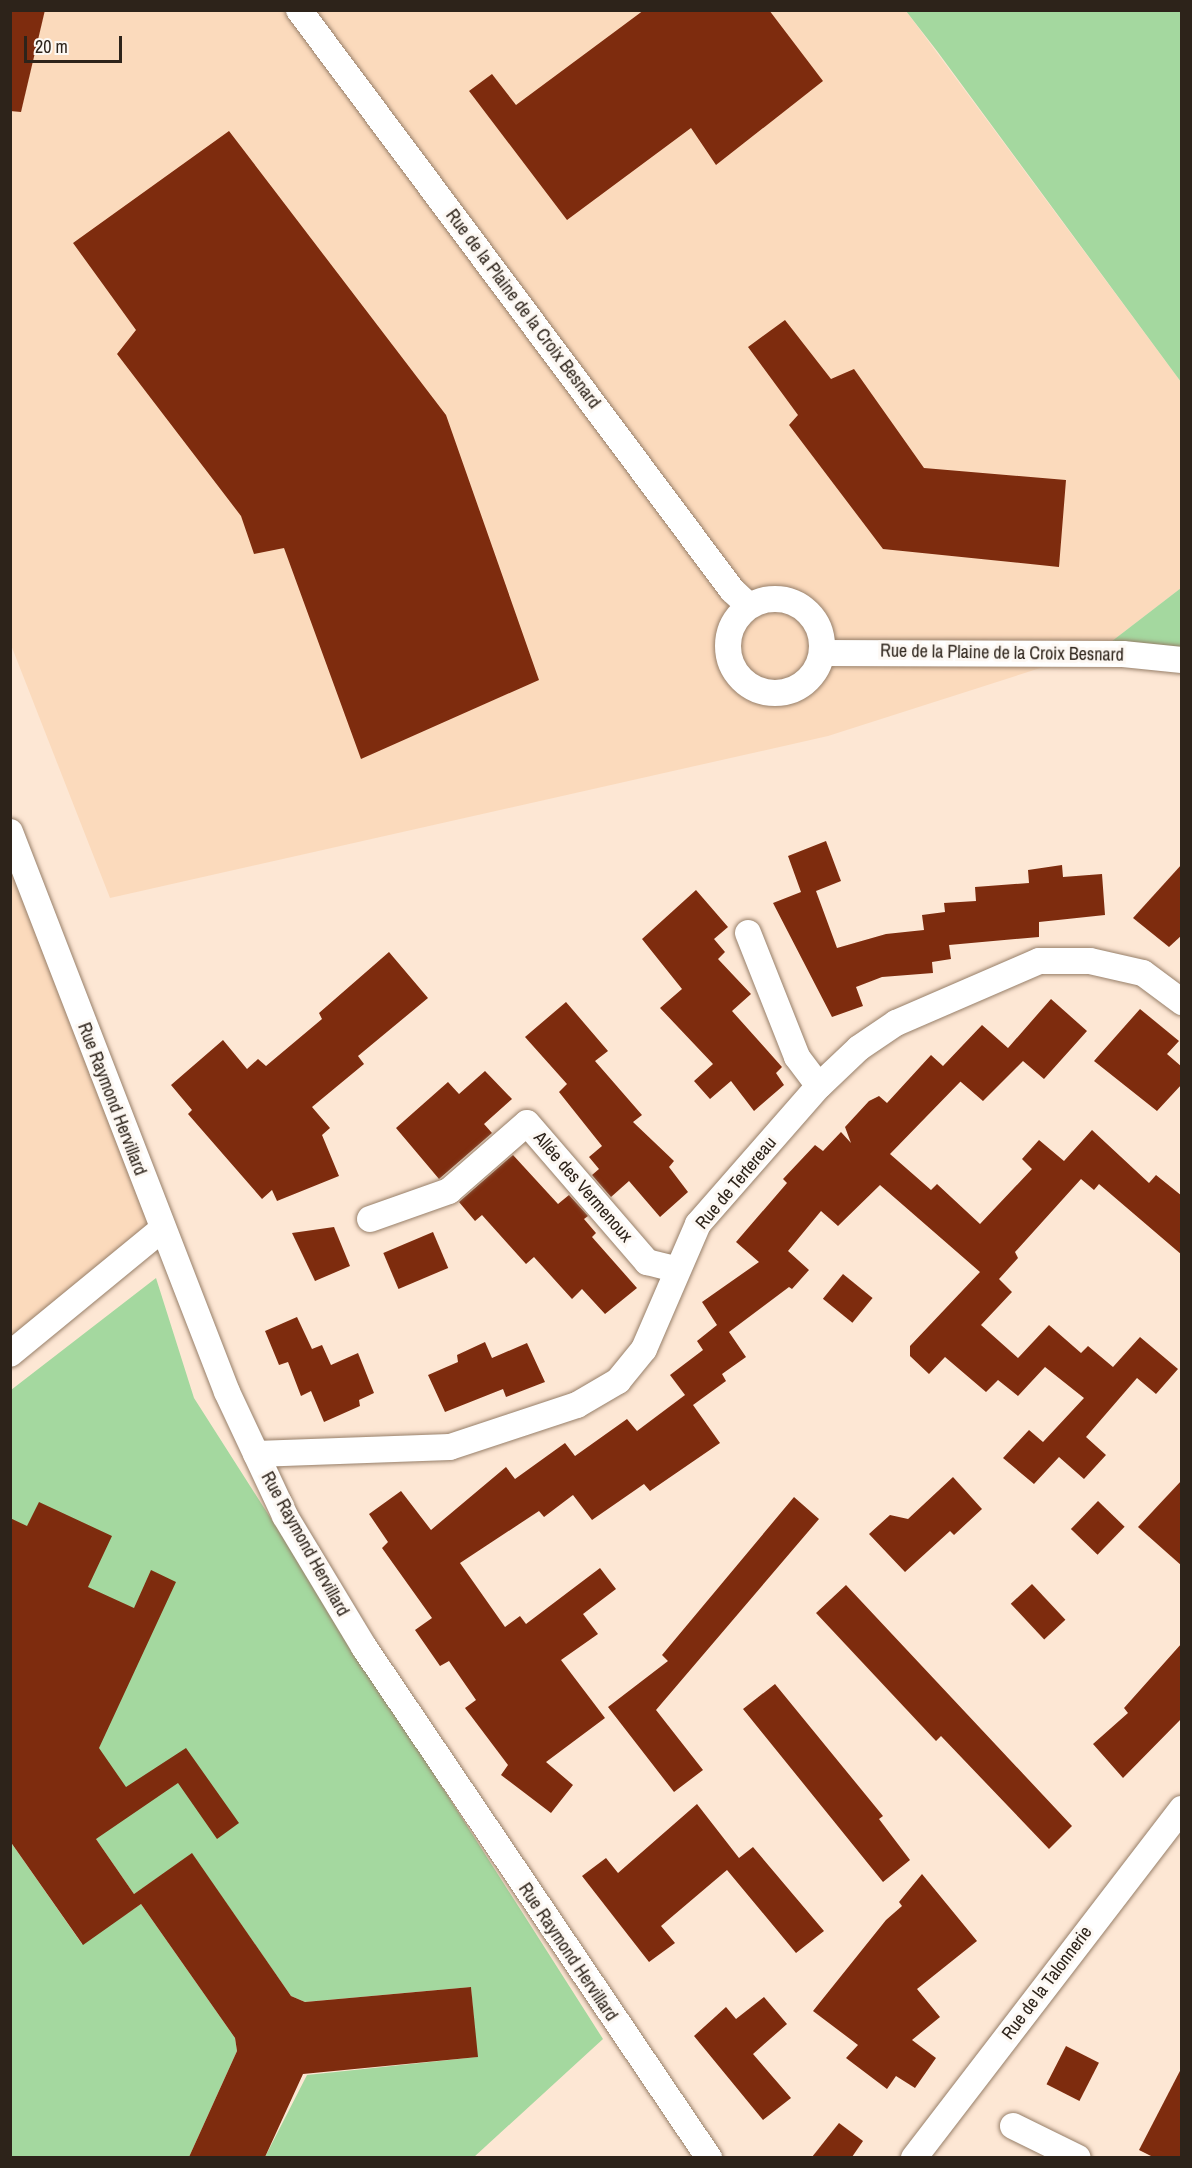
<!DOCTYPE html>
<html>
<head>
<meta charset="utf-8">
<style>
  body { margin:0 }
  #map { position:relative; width:1192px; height:2168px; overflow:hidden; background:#fde7d4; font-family:"Archivo Narrow",sans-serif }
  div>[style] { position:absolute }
  .built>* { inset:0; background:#fbdabc }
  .green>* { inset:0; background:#a4d89f }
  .building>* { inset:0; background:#7e2c0e; transform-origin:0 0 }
  .roads { filter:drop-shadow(0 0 2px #977f69) drop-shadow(0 0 2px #977f69) }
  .minor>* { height:26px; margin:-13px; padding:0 13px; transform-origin:13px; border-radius:13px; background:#fff }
  .minor>.ring { margin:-13px; padding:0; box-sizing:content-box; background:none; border:26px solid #fff; border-radius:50% }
  span { translate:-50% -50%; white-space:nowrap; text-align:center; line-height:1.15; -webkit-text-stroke:6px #fdf8f3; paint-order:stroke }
  .street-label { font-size:18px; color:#2d231a }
  .frame { position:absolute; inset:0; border:12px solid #2d231a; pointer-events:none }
  .scale { position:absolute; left:24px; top:36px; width:98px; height:27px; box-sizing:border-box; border:3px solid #2d231a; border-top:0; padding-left:8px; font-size:18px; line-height:21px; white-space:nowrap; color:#2d231a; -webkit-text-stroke:4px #fdf8f3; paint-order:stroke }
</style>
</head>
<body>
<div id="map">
  <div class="built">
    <div style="clip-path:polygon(11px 11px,906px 11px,1181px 382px,1181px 588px,1103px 648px,828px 736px,110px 898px,11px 645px)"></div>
    <div style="clip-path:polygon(10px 861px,158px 1237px,10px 1354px)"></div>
  </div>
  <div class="green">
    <div style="clip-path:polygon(906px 11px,1181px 11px,1181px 382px,937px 51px)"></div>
    <div style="clip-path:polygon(1181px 588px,1181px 655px,1103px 648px)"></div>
    <div style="clip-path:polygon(156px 1278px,194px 1398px,603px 2039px,474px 2157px,265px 2157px,307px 2075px,477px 2057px,471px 1987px,305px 2002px,291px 1996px,192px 1854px,134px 1894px,40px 1758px,11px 1634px,11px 1390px)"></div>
    <div style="clip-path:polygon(10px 1841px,82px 1944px,141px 1904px,235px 2038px,237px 2051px,189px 2157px,11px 2157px)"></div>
  </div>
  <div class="building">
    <div style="clip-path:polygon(10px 10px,45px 10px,21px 112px,10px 111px)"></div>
    <div style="clip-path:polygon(644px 10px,769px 10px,823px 81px,716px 165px,691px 128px,567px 220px,469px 91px,492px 74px,516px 105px)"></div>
    <div style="clip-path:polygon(229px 131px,446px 415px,539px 680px,361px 759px,284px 548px,254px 554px,241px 516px,117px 354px,136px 330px,73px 243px)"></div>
    <div style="clip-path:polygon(785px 320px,831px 379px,854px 369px,924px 468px,1066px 480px,1059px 567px,883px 549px,789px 425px,798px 415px,748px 347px)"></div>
    <div style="clip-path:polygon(826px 841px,841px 881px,816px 891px,837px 948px,886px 934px,924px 930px,922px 915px,945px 912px,944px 903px,976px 901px,975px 887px,1029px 883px,1028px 870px,1062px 865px,1063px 877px,1102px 874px,1105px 915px,1039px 922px,1039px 937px,949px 945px,951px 959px,932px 962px,933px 973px,882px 977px,856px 987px,863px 1006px,832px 1017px,773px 903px,801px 892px,788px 856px)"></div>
    <div style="clip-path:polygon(1182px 864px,1182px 935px,1169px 947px,1133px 918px)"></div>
    <div style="clip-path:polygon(696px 890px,728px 927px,714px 939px,725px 952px,718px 959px,751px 994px,732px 1011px,782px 1067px,776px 1073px,784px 1085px,754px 1111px,731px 1081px,710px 1099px,694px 1081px,713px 1064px,660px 1008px,682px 989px,642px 939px)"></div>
    <div style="clip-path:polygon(389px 952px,428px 998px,358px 1056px,364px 1064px,312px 1107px,330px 1128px,322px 1135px,339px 1176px,277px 1201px,272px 1190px,262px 1199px,188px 1114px,192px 1110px,171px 1085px,223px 1040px,247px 1069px,258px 1059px,266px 1066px,322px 1019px,319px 1013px)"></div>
    <div style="clip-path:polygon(1051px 999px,1087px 1031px,1044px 1079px,1023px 1061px,983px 1101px,947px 1070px,961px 1081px,890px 1154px,931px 1190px,937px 1184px,980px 1224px,1032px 1169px,1022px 1159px,1039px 1140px,1064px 1161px,1092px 1130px,1149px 1183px,1156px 1175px,1182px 1196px,1182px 1255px,1099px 1184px,1094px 1190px,1081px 1179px,1015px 1252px,1018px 1258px,999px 1279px,1012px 1292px,981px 1325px,1018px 1358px,1049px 1325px,1081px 1353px,1088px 1346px,1113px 1367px,1140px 1337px,1178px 1369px,1156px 1394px,1137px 1378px,1086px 1437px,1106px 1455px,1084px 1479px,1059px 1457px,1034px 1484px,1003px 1458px,1029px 1430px,1043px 1442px,1084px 1398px,1045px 1367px,1018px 1396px,998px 1380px,986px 1392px,945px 1357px,929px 1374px,910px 1356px,910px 1346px,980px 1272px,880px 1185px,838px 1226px,821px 1211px,788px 1251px,809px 1270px,792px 1289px,789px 1287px,729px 1332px,746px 1357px,722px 1374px,726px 1381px,693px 1405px,720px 1443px,650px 1491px,644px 1484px,592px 1520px,573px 1495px,544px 1517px,539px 1511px,460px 1563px,505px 1627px,520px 1616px,526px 1624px,600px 1568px,616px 1589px,583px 1614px,598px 1634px,561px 1660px,605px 1718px,546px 1762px,573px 1785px,551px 1813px,501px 1775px,508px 1765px,465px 1708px,476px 1700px,449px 1661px,440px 1666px,415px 1630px,432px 1618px,382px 1548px,388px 1542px,369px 1514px,401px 1491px,431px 1530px,506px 1467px,515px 1479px,565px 1443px,575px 1456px,627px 1419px,637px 1431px,685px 1395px,670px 1375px,703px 1350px,697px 1341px,717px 1325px,702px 1302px,759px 1262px,736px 1242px,787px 1183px,783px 1179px,815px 1145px,823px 1151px,841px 1132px,851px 1143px,845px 1127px,869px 1101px,879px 1096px,887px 1103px,931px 1055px,943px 1066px,982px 1025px,1008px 1048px)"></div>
    <div style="clip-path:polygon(566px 1002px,608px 1051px,595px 1061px,642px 1115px,633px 1122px,674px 1161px,669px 1167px,688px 1192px,660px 1217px,629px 1181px,611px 1197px,592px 1175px,599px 1169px,589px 1157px,602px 1146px,559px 1092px,567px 1084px,525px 1037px)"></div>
    <div style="clip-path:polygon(1140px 1009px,1179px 1041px,1167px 1054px,1182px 1067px,1182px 1084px,1157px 1111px,1094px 1061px)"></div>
    <div style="clip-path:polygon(485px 1071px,512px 1099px,484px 1124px,492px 1133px,439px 1179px,396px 1128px,448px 1082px,459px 1094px)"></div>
    <div style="clip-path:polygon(513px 1155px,558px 1204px,569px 1195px,588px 1216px,584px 1219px,596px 1233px,592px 1237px,637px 1288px,605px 1314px,582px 1289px,572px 1299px,534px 1257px,526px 1264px,482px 1215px,475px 1221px,459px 1202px)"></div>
    <div style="clip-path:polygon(334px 1227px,350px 1266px,315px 1281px,292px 1233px)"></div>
    <div style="left:433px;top:1232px;width:39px;height:54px;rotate:67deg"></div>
    <div style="left:843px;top:1274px;width:38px;height:32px;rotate:39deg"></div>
    <div style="clip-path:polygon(297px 1317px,312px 1349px,322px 1345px,331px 1365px,358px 1353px,374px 1393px,359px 1400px,360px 1406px,324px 1422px,311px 1391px,301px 1396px,288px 1362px,279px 1365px,265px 1331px)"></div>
    <div style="clip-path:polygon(485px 1342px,492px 1358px,527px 1343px,545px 1382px,506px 1397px,503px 1389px,445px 1412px,428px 1375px,458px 1362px,457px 1355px)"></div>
    <div style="clip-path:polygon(953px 1477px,982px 1509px,954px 1535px,950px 1531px,905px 1572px,869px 1534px,890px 1515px,908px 1519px)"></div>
    <div style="clip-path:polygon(1182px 1480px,1182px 1566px,1138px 1527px)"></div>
    <div style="clip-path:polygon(794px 1497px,819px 1519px,656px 1710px,703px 1770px,674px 1792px,608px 1707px,668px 1661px,662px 1655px)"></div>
    <div style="left:1098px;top:1501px;width:37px;height:39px;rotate:44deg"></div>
    <div style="clip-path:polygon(39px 1502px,112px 1536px,88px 1587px,134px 1608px,151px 1570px,176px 1582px,99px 1748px,126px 1787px,186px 1748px,239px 1823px,217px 1839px,178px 1783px,96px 1839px,134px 1894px,192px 1853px,291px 1996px,305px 2002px,471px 1987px,478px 2057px,303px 2074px,265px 2157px,189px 2157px,237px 2051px,235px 2038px,141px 1904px,83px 1945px,10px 1841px,10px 1518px,27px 1526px)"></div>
    <div style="left:1032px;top:1584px;width:49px;height:29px;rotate:47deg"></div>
    <div style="clip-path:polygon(846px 1585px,1072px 1826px,1049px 1849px,941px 1736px,936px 1741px,816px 1613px)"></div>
    <div style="clip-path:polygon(1182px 1643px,1182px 1718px,1123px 1778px,1093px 1744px,1128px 1713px,1124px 1708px)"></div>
    <div style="clip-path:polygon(775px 1684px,883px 1816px,879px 1819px,910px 1860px,883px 1882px,743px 1709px)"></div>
    <div style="clip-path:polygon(697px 1804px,739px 1858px,753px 1847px,824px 1931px,796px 1953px,727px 1870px,661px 1926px,675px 1943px,649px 1962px,582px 1876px,606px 1858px,618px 1873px)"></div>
    <div style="clip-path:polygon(922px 1874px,977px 1941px,917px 1989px,940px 2017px,912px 2040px,936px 2058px,915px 2088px,896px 2076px,887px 2089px,846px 2058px,858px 2045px,813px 2011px,886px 1920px,902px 1906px,899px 1902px)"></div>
    <div style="clip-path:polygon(764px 1997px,787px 2024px,753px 2054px,791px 2098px,763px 2120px,694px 2036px,726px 2007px,736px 2019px)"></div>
    <div style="left:1066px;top:2046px;width:37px;height:43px;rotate:27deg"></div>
    <div style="clip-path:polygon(1182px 2067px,1182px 2157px,1153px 2157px,1139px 2150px)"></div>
    <div style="clip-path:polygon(839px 2123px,863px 2141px,852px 2157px,812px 2157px)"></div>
  </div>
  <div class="roads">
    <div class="minor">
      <div style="left:299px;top:10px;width:724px;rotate:53.26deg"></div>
      <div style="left:732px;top:590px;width:23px;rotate:43deg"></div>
      <div class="ring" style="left:728px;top:599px;width:68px;height:68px"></div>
      <div style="left:822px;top:653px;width:301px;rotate:0.2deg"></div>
      <div style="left:1123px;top:654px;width:59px;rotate:5.8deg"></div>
      <div style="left:10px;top:832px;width:601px;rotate:68.82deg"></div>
      <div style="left:227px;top:1392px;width:137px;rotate:64.9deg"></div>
      <div style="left:285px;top:1516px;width:153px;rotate:58.9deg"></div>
      <div style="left:364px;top:1647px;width:617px;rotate:55.97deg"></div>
      <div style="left:748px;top:933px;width:133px;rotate:68.4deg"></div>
      <div style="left:797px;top:1057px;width:36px;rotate:53deg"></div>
      <div style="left:370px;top:1219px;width:84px;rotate:-19.5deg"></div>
      <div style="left:449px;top:1191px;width:103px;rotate:-41.1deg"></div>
      <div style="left:527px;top:1123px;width:184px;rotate:49.2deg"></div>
      <div style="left:647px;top:1262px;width:29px;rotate:14deg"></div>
      <div style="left:10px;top:1354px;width:197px;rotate:-39.4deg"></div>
      <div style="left:256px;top:1454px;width:194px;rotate:-2.1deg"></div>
      <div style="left:450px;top:1447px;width:134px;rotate:-18.3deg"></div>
      <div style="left:577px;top:1405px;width:48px;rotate:-30.3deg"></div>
      <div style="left:618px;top:1381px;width:41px;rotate:-50.9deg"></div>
      <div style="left:644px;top:1349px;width:136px;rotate:-66.6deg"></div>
      <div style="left:698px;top:1224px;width:184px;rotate:-48.8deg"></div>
      <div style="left:819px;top:1086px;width:55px;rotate:-43.5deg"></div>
      <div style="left:859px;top:1048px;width:45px;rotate:-34deg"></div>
      <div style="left:896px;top:1023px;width:156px;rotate:-23.4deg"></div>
      <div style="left:1039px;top:961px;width:51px"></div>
      <div style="left:1090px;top:961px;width:54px;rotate:12.8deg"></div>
      <div style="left:1143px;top:973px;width:49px;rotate:36.6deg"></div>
      <div style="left:1013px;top:2126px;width:72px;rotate:26.2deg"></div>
      <div style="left:914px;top:2158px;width:440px;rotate:-52.5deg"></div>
    </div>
  </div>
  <div class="street-label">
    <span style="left:523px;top:309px;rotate:53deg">Rue de la Plaine de la Croix Besnard</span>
    <span style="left:1002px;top:653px;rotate:1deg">Rue de la Plaine de la Croix Besnard</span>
    <span style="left:112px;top:1099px;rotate:69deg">Rue Raymond Hervillard</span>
    <span style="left:736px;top:1183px;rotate:-50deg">Rue de Tertereau</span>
    <span style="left:583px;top:1187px;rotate:49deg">Allée des Vermenoux</span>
    <span style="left:305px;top:1544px;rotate:61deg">Rue Raymond Hervillard</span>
    <span style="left:568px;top:1952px;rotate:56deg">Rue Raymond Hervillard</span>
    <span style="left:1047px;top:1983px;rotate:-53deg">Rue de la Talonnerie</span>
  </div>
  <div class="frame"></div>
  <div class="scale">20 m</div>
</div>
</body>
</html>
